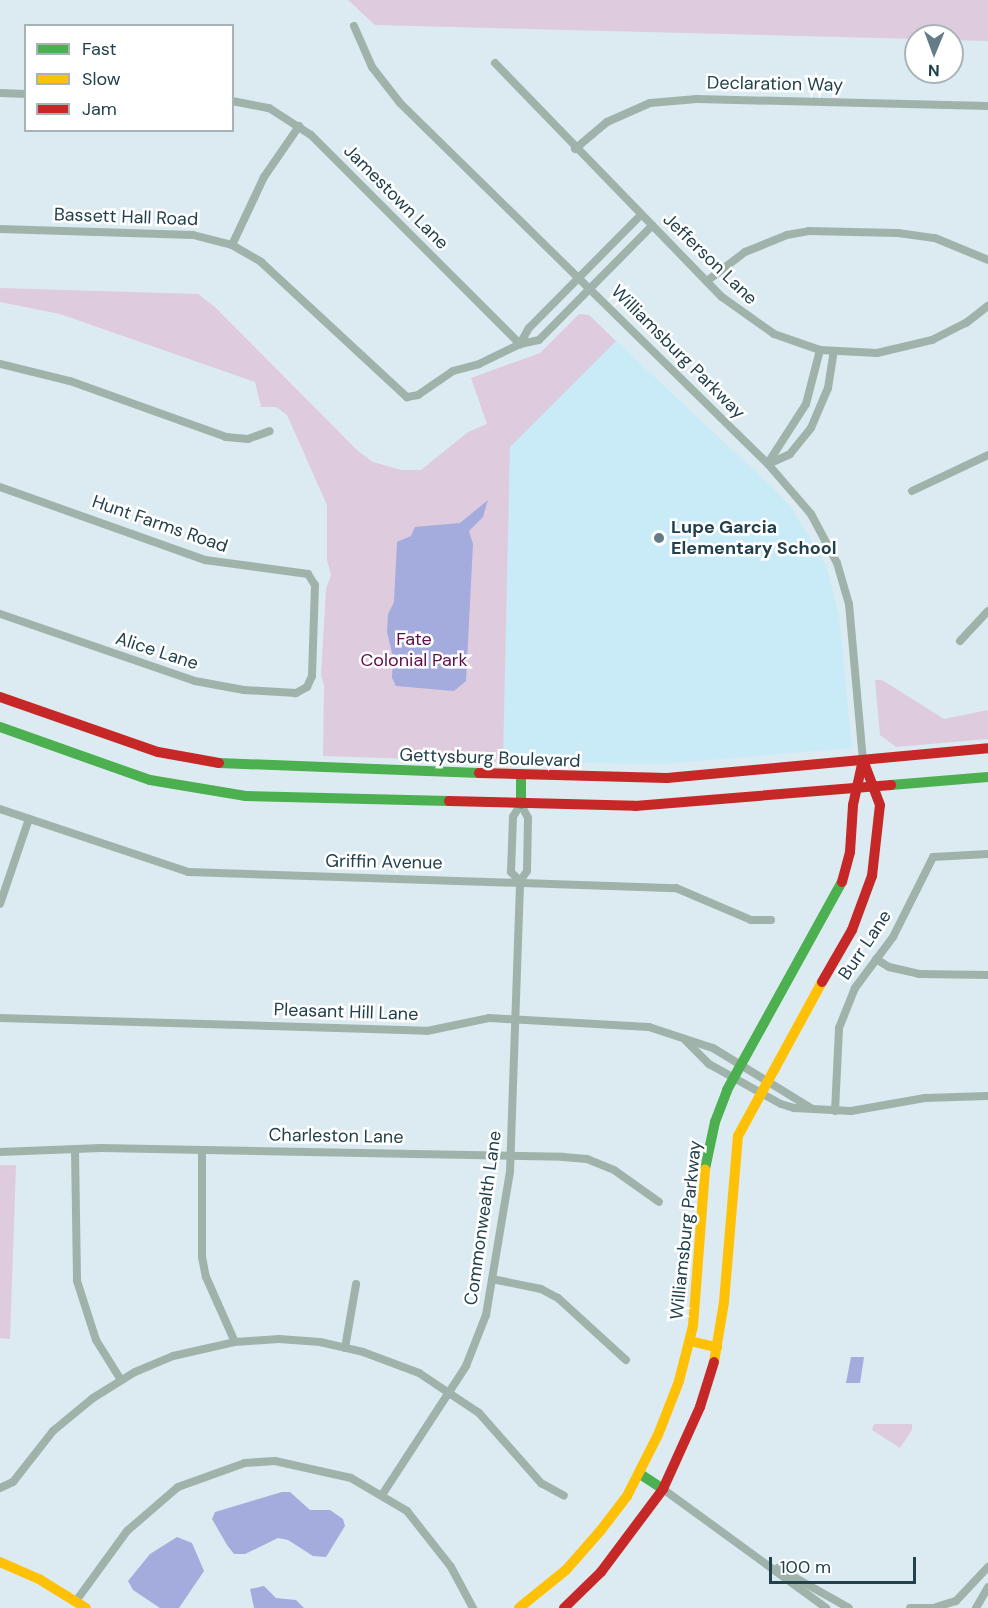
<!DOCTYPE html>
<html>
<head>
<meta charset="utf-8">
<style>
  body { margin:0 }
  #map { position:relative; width:988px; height:1608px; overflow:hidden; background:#dcebf1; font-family:"DM Sans",sans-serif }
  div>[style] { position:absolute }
  .built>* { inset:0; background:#c9eaf7 }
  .green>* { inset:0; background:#dfcbde }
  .water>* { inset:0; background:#a4abdd }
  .street>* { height:8px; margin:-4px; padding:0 4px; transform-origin:4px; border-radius:4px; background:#a0b3ab }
  .fast>* { height:10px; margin:-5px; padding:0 5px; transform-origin:5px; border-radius:5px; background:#4caf50 }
  .slow>* { height:10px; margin:-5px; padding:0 5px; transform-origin:5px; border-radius:5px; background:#ffc107 }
  .jam>* { height:10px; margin:-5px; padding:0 5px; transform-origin:5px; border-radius:5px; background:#c62828 }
  .dots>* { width:16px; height:16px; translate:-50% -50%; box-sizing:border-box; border:3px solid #fff; border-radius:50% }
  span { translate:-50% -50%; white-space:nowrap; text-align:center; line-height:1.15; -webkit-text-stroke:5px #fff; paint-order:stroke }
  .street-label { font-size:18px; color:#22414c }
  .poi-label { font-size:18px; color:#22414c; font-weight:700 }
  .left { translate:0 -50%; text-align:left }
  .park-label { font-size:18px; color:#620d4c }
  .legend { position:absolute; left:24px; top:24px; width:210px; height:108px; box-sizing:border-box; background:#fff; border:2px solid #a7b3b7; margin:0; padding:8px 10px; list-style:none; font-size:18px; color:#22414c }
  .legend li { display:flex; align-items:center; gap:12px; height:30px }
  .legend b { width:30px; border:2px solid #a7b3b7 }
  .north { position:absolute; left:904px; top:24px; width:60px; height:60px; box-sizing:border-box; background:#fff; border:2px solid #a7b3b7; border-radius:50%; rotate:181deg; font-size:16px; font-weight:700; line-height:24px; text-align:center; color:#22414c }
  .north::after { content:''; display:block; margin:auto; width:21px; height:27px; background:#637c86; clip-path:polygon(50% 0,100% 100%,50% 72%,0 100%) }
  .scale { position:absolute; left:769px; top:1557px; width:147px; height:27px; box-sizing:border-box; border:3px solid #22414c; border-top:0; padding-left:8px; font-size:18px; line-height:21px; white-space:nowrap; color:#22414c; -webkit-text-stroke:4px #fff; paint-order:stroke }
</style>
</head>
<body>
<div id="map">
  <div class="built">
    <div style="clip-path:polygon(616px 341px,773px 488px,791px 507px,826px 565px,839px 615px,852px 748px,662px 764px,503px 762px,510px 447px)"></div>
  </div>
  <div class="green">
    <div style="clip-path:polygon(348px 0,988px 0,988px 41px,952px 40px,952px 36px,916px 39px,375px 25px)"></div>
    <div style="clip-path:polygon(0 288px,198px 294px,215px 307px,358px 451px,373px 462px,401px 470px,421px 470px,468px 432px,487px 424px,471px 378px,540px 353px,579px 314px,589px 315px,616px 341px,510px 447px,503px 762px,323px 756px,324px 685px,321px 675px,326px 589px,331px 575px,327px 560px,327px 505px,287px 415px,276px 407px,261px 407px,255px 382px,60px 314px,0 302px)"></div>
    <div style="clip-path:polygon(875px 680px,882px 680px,944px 719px,988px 710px,988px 739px,896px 747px,880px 735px)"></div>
    <div style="clip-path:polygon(0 1165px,16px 1165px,10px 1339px,0 1338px)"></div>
    <div style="clip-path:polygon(874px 1424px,912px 1424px,912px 1430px,900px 1448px,872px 1430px)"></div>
  </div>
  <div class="water">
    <div style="clip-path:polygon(488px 500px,483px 517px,469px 531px,473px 544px,466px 681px,454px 691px,396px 686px,392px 678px,393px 657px,387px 632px,388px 614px,394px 602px,397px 542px,411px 536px,415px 527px,460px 523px)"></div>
    <div style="clip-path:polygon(851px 1357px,864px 1357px,860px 1383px,846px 1383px)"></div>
    <div style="clip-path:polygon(282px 1492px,290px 1492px,310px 1510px,330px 1510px,343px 1519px,345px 1526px,326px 1557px,313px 1556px,288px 1540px,278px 1538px,245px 1554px,234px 1554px,227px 1545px,212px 1519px,215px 1512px)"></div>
    <div style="clip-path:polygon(177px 1537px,192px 1543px,204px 1571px,179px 1608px,160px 1608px,133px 1590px,128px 1581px,150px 1554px)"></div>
    <div style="clip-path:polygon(264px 1586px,276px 1598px,296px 1600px,304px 1608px,254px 1608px,250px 1589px)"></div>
  </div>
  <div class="street">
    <div style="left:354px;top:26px;width:45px;rotate:66.3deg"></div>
    <div style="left:372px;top:67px;width:46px;rotate:52.1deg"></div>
    <div style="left:400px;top:103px;width:516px;rotate:44.45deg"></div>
    <div style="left:768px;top:464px;width:66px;rotate:49.3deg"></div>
    <div style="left:811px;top:514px;width:55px;rotate:62deg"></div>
    <div style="left:837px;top:563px;width:43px;rotate:73.7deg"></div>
    <div style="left:849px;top:604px;width:157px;rotate:84.9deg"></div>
    <div style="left:495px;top:63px;width:326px;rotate:45.9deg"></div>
    <div style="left:722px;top:297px;width:64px;rotate:35.4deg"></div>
    <div style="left:774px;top:334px;width:49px;rotate:19.2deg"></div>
    <div style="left:820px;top:350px;width:57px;rotate:3deg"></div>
    <div style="left:877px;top:353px;width:57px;rotate:-13.3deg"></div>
    <div style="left:932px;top:340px;width:38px;rotate:-27deg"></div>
    <div style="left:966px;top:323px;width:28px;rotate:-38deg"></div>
    <div style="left:0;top:93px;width:26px;rotate:2deg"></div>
    <div style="left:232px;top:101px;width:38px;rotate:11deg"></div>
    <div style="left:269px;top:108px;width:50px;rotate:32.7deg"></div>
    <div style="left:311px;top:135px;width:296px;rotate:45deg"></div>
    <div style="left:575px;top:149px;width:42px;rotate:-40.2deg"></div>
    <div style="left:607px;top:122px;width:47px;rotate:-23.8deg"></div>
    <div style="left:650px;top:103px;width:47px;rotate:-4.9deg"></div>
    <div style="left:697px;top:99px;width:291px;rotate:1.4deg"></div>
    <div style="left:0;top:229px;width:193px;rotate:1.8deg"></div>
    <div style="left:193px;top:235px;width:40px;rotate:14.4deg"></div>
    <div style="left:232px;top:245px;width:34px;rotate:30deg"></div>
    <div style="left:261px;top:262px;width:199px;rotate:42.8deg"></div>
    <div style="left:407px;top:397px;width:11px;rotate:-10deg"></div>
    <div style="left:418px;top:395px;width:42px;rotate:-34.4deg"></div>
    <div style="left:453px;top:371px;width:27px;rotate:-15deg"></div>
    <div style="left:479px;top:364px;width:46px;rotate:-26deg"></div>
    <div style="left:520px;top:344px;width:19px;rotate:-12deg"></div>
    <div style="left:539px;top:340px;width:161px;rotate:-45.3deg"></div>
    <div style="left:232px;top:245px;width:75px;rotate:-64.8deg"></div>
    <div style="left:264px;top:177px;width:62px;rotate:-55.5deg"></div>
    <div style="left:707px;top:281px;width:48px;rotate:-37.3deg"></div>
    <div style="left:745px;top:252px;width:45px;rotate:-22deg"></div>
    <div style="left:787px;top:235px;width:22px;rotate:-10deg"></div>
    <div style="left:809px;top:231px;width:89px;rotate:1.3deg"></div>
    <div style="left:898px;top:233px;width:37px;rotate:8deg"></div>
    <div style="left:935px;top:238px;width:57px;rotate:22.5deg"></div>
    <div style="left:520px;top:344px;width:18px;rotate:-61deg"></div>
    <div style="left:529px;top:328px;width:159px;rotate:-45.3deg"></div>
    <div style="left:0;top:364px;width:72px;rotate:13.7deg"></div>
    <div style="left:70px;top:381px;width:166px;rotate:19.7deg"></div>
    <div style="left:226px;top:437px;width:22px;rotate:5deg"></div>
    <div style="left:248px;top:439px;width:23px;rotate:-20deg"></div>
    <div style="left:768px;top:463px;width:70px;rotate:-57.2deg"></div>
    <div style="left:806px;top:404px;width:56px;rotate:-75.5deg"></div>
    <div style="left:768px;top:464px;width:24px;rotate:-24deg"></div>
    <div style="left:790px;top:454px;width:33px;rotate:-51deg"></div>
    <div style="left:811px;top:428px;width:43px;rotate:-67deg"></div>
    <div style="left:828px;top:388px;width:36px;rotate:-81deg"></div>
    <div style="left:0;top:487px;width:218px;rotate:19.6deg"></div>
    <div style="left:205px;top:560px;width:104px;rotate:7.7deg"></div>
    <div style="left:308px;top:574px;width:13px;rotate:58deg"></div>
    <div style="left:315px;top:585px;width:91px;rotate:91.9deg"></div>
    <div style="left:312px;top:676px;width:12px;rotate:114deg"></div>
    <div style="left:307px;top:687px;width:13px;rotate:151deg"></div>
    <div style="left:296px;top:693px;width:52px;rotate:-176.7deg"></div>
    <div style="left:244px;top:690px;width:50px;rotate:-169.6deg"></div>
    <div style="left:195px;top:681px;width:206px;rotate:-161deg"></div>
    <div style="left:912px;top:491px;width:84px;rotate:-25.3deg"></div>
    <div style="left:960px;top:641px;width:41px;rotate:-47deg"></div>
    <div style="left:0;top:809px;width:198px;rotate:18.5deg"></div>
    <div style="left:188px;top:872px;width:488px;rotate:1.9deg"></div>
    <div style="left:676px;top:888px;width:82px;rotate:23.1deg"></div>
    <div style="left:751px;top:920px;width:20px"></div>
    <div style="left:0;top:904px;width:90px;rotate:-71.2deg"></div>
    <div style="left:876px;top:959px;width:15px;rotate:32deg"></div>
    <div style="left:889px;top:967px;width:31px;rotate:13deg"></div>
    <div style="left:919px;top:974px;width:69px;rotate:0.8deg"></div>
    <div style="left:0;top:1018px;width:427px;rotate:1.7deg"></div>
    <div style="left:427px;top:1031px;width:63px;rotate:-11.8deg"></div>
    <div style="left:489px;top:1018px;width:160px;rotate:3.2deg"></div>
    <div style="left:649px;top:1027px;width:67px;rotate:18.2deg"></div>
    <div style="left:713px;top:1048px;width:115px;rotate:31.5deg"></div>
    <div style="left:686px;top:1041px;width:33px;rotate:45deg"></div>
    <div style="left:709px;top:1064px;width:82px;rotate:29.1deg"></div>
    <div style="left:781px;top:1104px;width:14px;rotate:17deg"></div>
    <div style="left:794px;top:1108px;width:57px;rotate:3deg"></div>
    <div style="left:851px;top:1111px;width:75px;rotate:-10deg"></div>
    <div style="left:925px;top:1098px;width:63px;rotate:-1.8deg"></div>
    <div style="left:835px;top:1111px;width:83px;rotate:-87.2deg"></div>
    <div style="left:839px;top:1028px;width:43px;rotate:-68.2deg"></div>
    <div style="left:855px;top:988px;width:64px;rotate:-53.3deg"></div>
    <div style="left:893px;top:937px;width:89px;rotate:-63.4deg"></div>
    <div style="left:933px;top:857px;width:55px;rotate:-3.1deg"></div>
    <div style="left:75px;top:1150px;width:131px;rotate:89.1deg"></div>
    <div style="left:77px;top:1281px;width:62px;rotate:72.1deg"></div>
    <div style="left:96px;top:1340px;width:47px;rotate:58deg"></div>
    <div style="left:202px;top:1151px;width:106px;rotate:90deg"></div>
    <div style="left:202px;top:1257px;width:20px;rotate:79deg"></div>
    <div style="left:206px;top:1277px;width:71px;rotate:66deg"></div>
    <div style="left:0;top:1152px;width:101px;rotate:-2.3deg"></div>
    <div style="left:101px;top:1148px;width:462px;rotate:1.1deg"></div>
    <div style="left:563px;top:1157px;width:24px;rotate:5deg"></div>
    <div style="left:587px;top:1159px;width:29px;rotate:22deg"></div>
    <div style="left:614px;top:1170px;width:55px;rotate:35.4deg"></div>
    <div style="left:492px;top:1279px;width:50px;rotate:11.5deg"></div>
    <div style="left:541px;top:1289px;width:19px;rotate:28deg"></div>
    <div style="left:558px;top:1298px;width:92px;rotate:42.4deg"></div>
    <div style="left:345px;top:1348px;width:65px;rotate:-80.2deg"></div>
    <div style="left:0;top:1488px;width:14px;rotate:-25deg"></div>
    <div style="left:13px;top:1482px;width:65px;rotate:-51.9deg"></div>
    <div style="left:53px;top:1431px;width:52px;rotate:-39.5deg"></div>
    <div style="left:93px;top:1398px;width:49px;rotate:-31.8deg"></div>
    <div style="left:135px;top:1372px;width:41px;rotate:-22.8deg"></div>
    <div style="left:173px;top:1356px;width:64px;rotate:-12.7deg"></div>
    <div style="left:235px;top:1342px;width:44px;rotate:-3.9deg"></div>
    <div style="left:279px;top:1339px;width:41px;rotate:4.2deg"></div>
    <div style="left:320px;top:1342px;width:44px;rotate:13.1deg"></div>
    <div style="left:363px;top:1352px;width:60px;rotate:20.6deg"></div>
    <div style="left:419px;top:1373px;width:72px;rotate:33.7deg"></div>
    <div style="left:479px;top:1413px;width:94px;rotate:48.5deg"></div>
    <div style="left:541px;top:1483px;width:26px;rotate:29deg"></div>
    <div style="left:663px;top:1489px;width:202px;rotate:36.1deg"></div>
    <div style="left:382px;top:1495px;width:154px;rotate:-56.9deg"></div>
    <div style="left:466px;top:1366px;width:55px;rotate:-68.6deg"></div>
    <div style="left:486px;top:1315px;width:146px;rotate:-80.5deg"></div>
    <div style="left:510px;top:1171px;width:290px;rotate:-88deg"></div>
    <div style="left:520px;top:881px;width:12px;rotate:-55deg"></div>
    <div style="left:527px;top:871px;width:53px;rotate:-88.9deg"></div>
    <div style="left:528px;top:818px;width:16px;rotate:-117deg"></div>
    <div style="left:521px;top:804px;width:15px;rotate:122deg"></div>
    <div style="left:513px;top:817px;width:55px;rotate:92.1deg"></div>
    <div style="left:511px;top:872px;width:13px;rotate:45deg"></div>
    <div style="left:778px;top:1568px;width:81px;rotate:29.4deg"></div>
    <div style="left:76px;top:1601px;width:87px;rotate:-53.9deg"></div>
    <div style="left:127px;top:1531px;width:67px;rotate:-40.8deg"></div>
    <div style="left:178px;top:1487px;width:71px;rotate:-19.7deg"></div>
    <div style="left:245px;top:1463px;width:30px;rotate:-4deg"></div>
    <div style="left:275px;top:1461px;width:78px;rotate:12.6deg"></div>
    <div style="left:351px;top:1478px;width:65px;rotate:30.5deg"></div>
    <div style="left:407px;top:1511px;width:71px;rotate:51.8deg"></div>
    <div style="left:451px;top:1567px;width:47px;rotate:61.8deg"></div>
    <div style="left:936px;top:1607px;width:21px;rotate:-17deg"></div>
    <div style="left:956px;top:1601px;width:47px;rotate:-46.7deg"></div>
    <div style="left:910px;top:1608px;width:30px"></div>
    <div style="left:976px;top:1608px;width:24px;rotate:-60deg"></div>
  </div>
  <div class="fast">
    <div style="left:0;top:727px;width:159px;rotate:19.5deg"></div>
    <div style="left:150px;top:780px;width:97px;rotate:9.5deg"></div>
    <div style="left:246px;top:796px;width:203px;rotate:1.4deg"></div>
    <div style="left:219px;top:763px;width:260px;rotate:2.2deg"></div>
    <div style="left:521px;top:775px;width:29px;rotate:90deg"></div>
    <div style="left:891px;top:785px;width:97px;rotate:-4.7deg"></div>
    <div style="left:705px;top:1169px;width:48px;rotate:-78deg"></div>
    <div style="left:715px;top:1122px;width:34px;rotate:-69deg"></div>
    <div style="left:727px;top:1090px;width:238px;rotate:-61.1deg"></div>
    <div style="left:640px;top:1474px;width:27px;rotate:33deg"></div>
  </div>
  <div class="slow">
    <div style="left:690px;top:1341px;width:28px;rotate:13deg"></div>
    <div style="left:714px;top:1362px;width:61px;rotate:-80.5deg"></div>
    <div style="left:724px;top:1302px;width:167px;rotate:-85.2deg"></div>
    <div style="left:738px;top:1136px;width:175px;rotate:-61.4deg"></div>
    <div style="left:0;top:1562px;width:43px;rotate:23.6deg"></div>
    <div style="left:39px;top:1579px;width:55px;rotate:31.7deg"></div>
    <div style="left:519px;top:1608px;width:60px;rotate:-39deg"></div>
    <div style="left:566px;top:1570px;width:53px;rotate:-48.8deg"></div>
    <div style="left:601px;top:1530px;width:43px;rotate:-52.6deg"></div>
    <div style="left:627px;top:1496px;width:68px;rotate:-63.1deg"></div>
    <div style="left:658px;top:1435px;width:58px;rotate:-68.7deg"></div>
    <div style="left:679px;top:1381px;width:57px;rotate:-75.7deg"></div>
    <div style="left:693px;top:1326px;width:157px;rotate:-85.6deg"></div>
  </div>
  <div class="jam">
    <div style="left:0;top:697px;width:167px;rotate:19.2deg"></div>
    <div style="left:158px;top:752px;width:62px;rotate:10.2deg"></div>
    <div style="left:479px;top:773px;width:188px;rotate:1.5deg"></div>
    <div style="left:667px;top:778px;width:322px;rotate:-5.3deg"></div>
    <div style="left:449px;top:801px;width:186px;rotate:1.5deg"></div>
    <div style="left:635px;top:806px;width:257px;rotate:-4.7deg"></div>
    <div style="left:842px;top:882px;width:31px;rotate:-75deg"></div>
    <div style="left:850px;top:852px;width:47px;rotate:-86.3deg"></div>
    <div style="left:853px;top:805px;width:46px;rotate:-77.5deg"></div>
    <div style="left:822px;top:982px;width:60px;rotate:-60deg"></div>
    <div style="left:852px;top:930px;width:58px;rotate:-69.7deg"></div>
    <div style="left:872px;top:876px;width:71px;rotate:-83.6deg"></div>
    <div style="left:880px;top:805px;width:48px;rotate:-110.7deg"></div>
    <div style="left:564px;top:1608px;width:52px;rotate:-44.2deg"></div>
    <div style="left:601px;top:1572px;width:104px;rotate:-53.2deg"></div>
    <div style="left:663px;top:1489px;width:90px;rotate:-65.7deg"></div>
    <div style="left:700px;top:1407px;width:47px;rotate:-72.7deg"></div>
  </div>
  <div class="dots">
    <div style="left:659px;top:538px;background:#637c86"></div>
  </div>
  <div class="street-label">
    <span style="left:775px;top:84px;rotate:1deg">Declaration Way</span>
    <span style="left:396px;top:197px;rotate:45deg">Jamestown Lane</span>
    <span style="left:126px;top:217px;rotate:2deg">Bassett Hall Road</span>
    <span style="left:710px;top:259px;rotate:44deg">Jefferson Lane</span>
    <span style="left:678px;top:352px;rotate:45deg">Williamsburg Parkway</span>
    <span style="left:160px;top:524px;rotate:19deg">Hunt Farms Road</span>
    <span style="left:157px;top:651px;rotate:18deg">Alice Lane</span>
    <span style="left:490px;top:758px;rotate:2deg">Gettysburg Boulevard</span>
    <span style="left:384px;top:862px;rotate:1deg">Griffin Avenue</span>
    <span style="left:865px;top:945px;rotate:-56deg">Burr Lane</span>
    <span style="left:346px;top:1012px;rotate:2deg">Pleasant Hill Lane</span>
    <span style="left:336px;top:1136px;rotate:1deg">Charleston Lane</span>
    <span style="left:483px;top:1218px;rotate:-82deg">Commonwealth Lane</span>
    <span style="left:686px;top:1230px;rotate:-84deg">Williamsburg Parkway</span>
  </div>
  <div class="poi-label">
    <span class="left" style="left:671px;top:538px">Lupe Garcia<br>Elementary School</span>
  </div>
  <div class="park-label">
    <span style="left:414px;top:650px">Fate<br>Colonial Park</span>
  </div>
  <ul class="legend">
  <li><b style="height:8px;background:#4caf50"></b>Fast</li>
  <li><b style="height:8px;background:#ffc107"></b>Slow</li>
  <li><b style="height:8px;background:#c62828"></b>Jam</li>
  </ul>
  <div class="north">N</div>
  <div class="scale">100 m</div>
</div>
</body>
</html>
